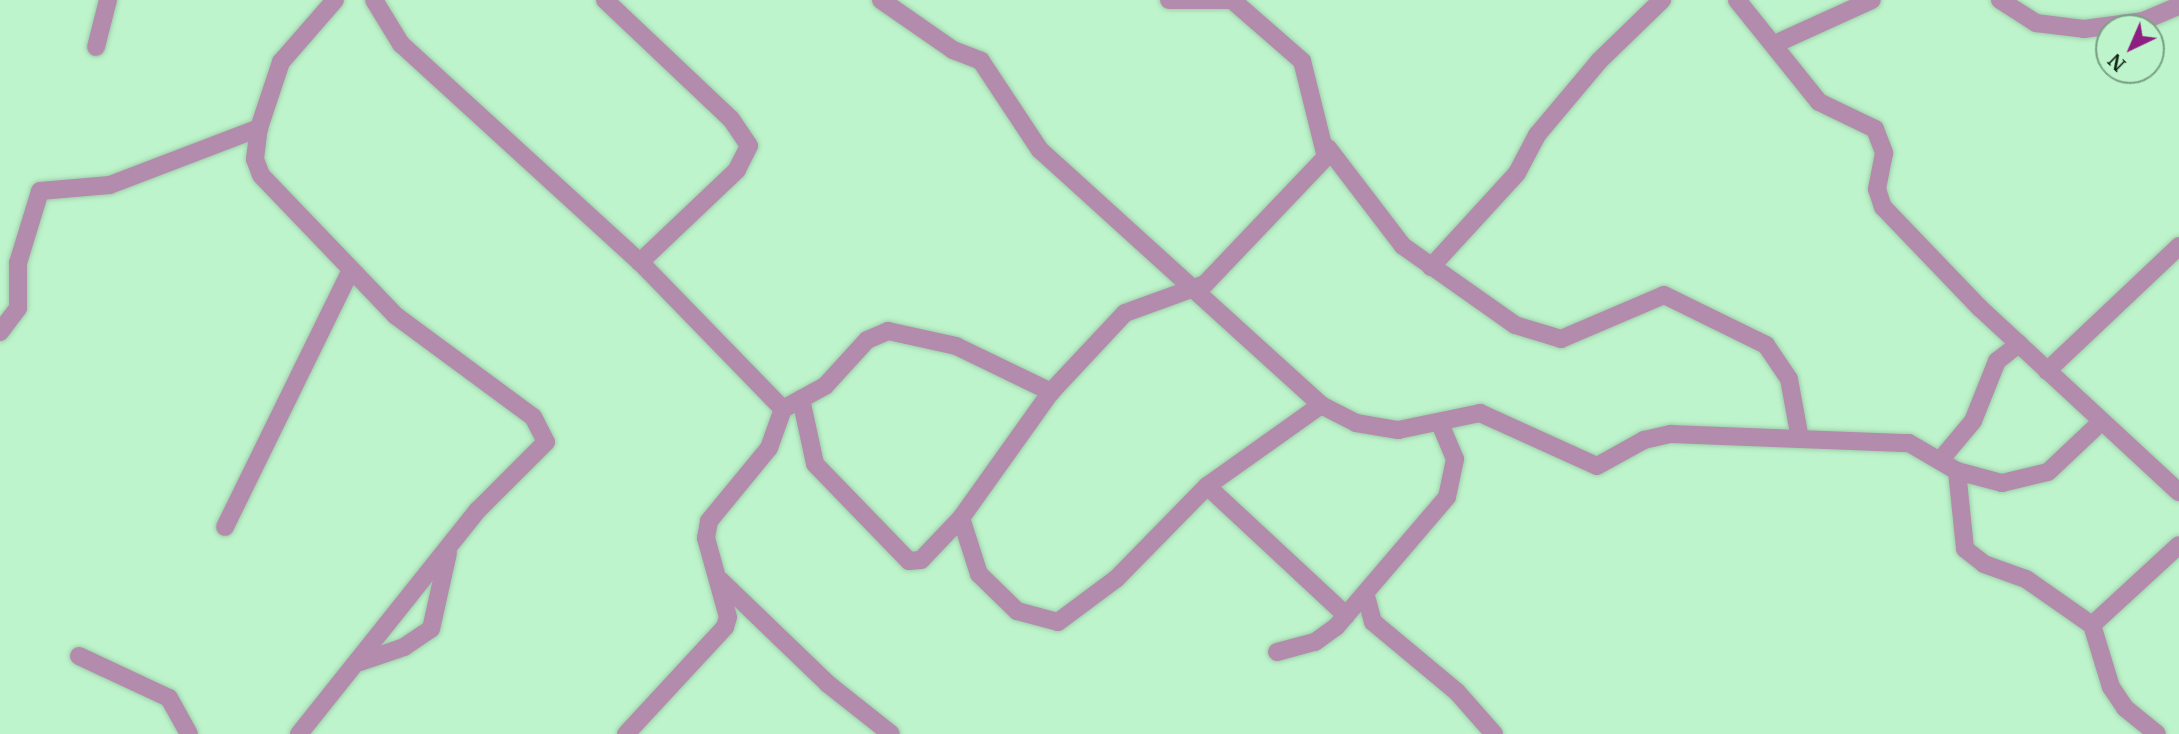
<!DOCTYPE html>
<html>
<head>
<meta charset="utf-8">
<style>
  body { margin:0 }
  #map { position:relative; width:2179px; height:734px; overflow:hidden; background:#bef4cc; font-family:Merriweather,serif }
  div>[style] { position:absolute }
  .roads { filter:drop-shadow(0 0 2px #9fcfab) drop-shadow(0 0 2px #9fcfab) }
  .minor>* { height:18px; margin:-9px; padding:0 9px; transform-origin:9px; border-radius:9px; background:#b38bac }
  span { translate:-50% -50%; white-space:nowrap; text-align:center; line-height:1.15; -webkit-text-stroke:6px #bef4cc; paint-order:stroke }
  .north { position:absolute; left:2095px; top:14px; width:70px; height:70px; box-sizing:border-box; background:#bef4cc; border:2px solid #78a183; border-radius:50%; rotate:224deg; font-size:19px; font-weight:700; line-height:28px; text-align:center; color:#102416 }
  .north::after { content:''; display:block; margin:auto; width:24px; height:32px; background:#8d1f82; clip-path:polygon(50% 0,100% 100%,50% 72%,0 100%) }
</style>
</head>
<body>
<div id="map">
  <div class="roads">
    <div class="minor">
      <div style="left:374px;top:0;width:52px;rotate:58.5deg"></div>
      <div style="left:401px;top:44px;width:323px;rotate:42.4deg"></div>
      <div style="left:640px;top:262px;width:205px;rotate:45.8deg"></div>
      <div style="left:605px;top:0;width:173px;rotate:43.4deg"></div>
      <div style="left:731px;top:119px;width:32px;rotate:56deg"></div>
      <div style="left:749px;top:146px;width:27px;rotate:117deg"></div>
      <div style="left:737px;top:170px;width:134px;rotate:136.5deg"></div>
      <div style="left:881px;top:0;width:88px;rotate:34.8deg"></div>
      <div style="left:953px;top:50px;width:30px;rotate:21deg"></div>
      <div style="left:981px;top:61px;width:107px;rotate:56.5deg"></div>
      <div style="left:1040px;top:150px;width:379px;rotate:42.2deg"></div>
      <div style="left:1169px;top:0;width:64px"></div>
      <div style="left:1737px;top:0;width:131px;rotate:51.2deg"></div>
      <div style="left:1819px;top:102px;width:62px;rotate:25.7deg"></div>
      <div style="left:1875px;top:129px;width:26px;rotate:69deg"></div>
      <div style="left:1884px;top:153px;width:37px;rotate:101deg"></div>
      <div style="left:1877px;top:189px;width:19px;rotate:72deg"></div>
      <div style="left:1883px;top:207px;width:140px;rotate:46.2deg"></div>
      <div style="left:1980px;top:308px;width:271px;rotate:42.8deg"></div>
      <div style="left:2000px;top:0;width:43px;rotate:32.6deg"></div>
      <div style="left:2036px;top:23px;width:48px;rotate:7.1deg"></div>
      <div style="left:2084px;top:29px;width:60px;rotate:-7.7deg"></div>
      <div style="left:2143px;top:21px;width:39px;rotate:-23deg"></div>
      <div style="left:1777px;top:43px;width:104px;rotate:-24.4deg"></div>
      <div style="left:96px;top:47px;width:49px;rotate:-75.7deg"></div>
      <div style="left:1328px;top:148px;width:123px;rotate:52.6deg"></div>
      <div style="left:1403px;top:246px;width:137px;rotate:35.2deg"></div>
      <div style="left:1515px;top:325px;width:48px;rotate:16.9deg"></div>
      <div style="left:1561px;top:339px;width:112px;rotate:-23.1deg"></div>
      <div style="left:1664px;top:295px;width:114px;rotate:26.1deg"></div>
      <div style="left:1766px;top:345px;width:41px;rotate:55.9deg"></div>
      <div style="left:1789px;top:379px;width:61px;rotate:79.6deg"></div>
      <div style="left:1431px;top:267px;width:127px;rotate:-47.5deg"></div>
      <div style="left:1517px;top:173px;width:43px;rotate:-62.2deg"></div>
      <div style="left:1537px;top:135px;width:97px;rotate:-50deg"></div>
      <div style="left:1599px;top:61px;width:88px;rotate:-44.1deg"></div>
      <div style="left:0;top:332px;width:30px;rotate:-53deg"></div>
      <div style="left:18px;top:308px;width:45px;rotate:-90deg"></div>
      <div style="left:18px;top:263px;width:75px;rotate:-73deg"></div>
      <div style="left:40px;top:191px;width:70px;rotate:-4.9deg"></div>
      <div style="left:110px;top:185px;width:160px;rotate:-20.9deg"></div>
      <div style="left:2047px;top:371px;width:182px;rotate:-43.4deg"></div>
      <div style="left:801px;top:399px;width:66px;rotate:77.8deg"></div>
      <div style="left:815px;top:464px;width:135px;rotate:45.9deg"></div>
      <div style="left:909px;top:561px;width:12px;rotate:-5deg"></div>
      <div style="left:921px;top:560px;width:58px;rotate:-46.4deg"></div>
      <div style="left:961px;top:518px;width:155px;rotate:-54.5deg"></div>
      <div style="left:1051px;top:392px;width:108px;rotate:-46.9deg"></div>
      <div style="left:1125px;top:313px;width:85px;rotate:-19.9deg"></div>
      <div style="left:1205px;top:284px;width:175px;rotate:-46.4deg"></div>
      <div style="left:1326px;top:157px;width:99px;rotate:-104deg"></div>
      <div style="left:1302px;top:61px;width:93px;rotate:-138.9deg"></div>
      <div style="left:1942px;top:458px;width:48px;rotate:-50deg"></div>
      <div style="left:1973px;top:421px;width:65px;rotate:-68.2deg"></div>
      <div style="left:1997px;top:361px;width:28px;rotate:-38deg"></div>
      <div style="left:1957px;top:471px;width:78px;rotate:84.1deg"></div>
      <div style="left:1965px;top:549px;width:24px;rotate:38deg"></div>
      <div style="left:1984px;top:564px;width:45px;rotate:19.7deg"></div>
      <div style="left:2026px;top:579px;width:80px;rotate:34.9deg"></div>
      <div style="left:2092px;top:625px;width:65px;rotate:73deg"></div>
      <div style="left:2111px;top:687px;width:25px;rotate:56deg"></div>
      <div style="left:2125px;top:708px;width:41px;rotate:39.1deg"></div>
      <div style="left:1207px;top:486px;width:190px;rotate:42.9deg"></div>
      <div style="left:961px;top:518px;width:59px;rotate:72.2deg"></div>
      <div style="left:979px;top:574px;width:53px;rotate:44.2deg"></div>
      <div style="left:1017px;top:611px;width:42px;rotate:15deg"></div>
      <div style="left:1058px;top:622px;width:72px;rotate:-36.6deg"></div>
      <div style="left:1116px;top:579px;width:130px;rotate:-45.6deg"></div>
      <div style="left:1207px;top:486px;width:140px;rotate:-35.4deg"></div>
      <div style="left:1321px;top:405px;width:39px;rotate:27deg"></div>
      <div style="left:1356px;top:423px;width:43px;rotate:9.5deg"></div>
      <div style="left:1398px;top:430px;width:84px;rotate:-11.7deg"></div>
      <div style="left:1480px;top:413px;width:128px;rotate:24.4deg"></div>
      <div style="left:1597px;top:466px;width:54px;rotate:-29deg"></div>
      <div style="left:1644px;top:440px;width:28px;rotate:-13deg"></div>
      <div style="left:1671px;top:434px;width:238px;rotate:2.2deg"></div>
      <div style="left:1909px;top:443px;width:56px;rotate:30.3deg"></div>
      <div style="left:1957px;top:471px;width:47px;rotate:14.9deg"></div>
      <div style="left:2002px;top:483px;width:47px;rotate:-13.4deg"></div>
      <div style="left:2048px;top:472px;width:71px;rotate:-43.3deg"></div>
      <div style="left:225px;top:527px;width:284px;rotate:-63.9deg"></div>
      <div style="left:720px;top:580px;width:150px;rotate:43.9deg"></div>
      <div style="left:828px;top:684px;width:80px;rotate:38.4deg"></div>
      <div style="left:1366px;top:596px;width:27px;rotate:75deg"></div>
      <div style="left:1373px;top:622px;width:109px;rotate:39.8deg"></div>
      <div style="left:1457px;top:692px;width:56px;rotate:48.6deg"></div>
      <div style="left:2092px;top:625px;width:118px;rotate:-42.6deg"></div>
      <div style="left:1277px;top:652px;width:39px;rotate:-15deg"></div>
      <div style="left:1315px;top:642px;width:26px;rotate:-36deg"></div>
      <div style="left:1336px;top:627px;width:171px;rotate:-49.5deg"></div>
      <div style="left:1447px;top:497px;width:39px;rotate:-78deg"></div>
      <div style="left:1455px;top:459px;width:39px;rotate:-113deg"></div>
      <div style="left:79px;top:656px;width:99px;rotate:25deg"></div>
      <div style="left:169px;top:698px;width:41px;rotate:60.9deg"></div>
      <div style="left:360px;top:662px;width:46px;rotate:-18.8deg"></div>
      <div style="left:404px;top:647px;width:32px;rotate:-34deg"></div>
      <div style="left:431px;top:629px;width:78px;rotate:-77.4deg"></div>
      <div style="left:299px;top:734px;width:287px;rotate:-51.4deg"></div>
      <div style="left:478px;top:510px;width:96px;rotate:-45deg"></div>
      <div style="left:546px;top:442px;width:28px;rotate:-117deg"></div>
      <div style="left:533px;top:417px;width:170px;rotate:-143.6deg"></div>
      <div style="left:396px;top:316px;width:195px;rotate:-133.8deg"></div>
      <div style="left:261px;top:175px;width:17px;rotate:-111deg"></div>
      <div style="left:255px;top:159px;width:31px;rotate:-83deg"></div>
      <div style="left:259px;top:128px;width:70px;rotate:-71.6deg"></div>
      <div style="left:281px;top:62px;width:82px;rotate:-48.9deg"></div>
      <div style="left:626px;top:734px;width:146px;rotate:-47.2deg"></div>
      <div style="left:725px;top:627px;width:10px;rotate:-73deg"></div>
      <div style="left:728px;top:617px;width:82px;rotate:-105.6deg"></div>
      <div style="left:706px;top:538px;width:17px;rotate:-80deg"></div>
      <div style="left:709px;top:521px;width:94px;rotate:-50.6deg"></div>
      <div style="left:769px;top:448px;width:41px;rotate:-70.3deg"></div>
      <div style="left:783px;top:409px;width:48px;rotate:-28.7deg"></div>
      <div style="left:825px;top:386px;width:62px;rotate:-47.6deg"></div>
      <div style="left:867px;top:340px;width:23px;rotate:-23deg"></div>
      <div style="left:888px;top:331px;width:70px;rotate:12.4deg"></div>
      <div style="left:956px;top:346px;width:106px;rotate:25.8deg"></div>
    </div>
  </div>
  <div class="north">N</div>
</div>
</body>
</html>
